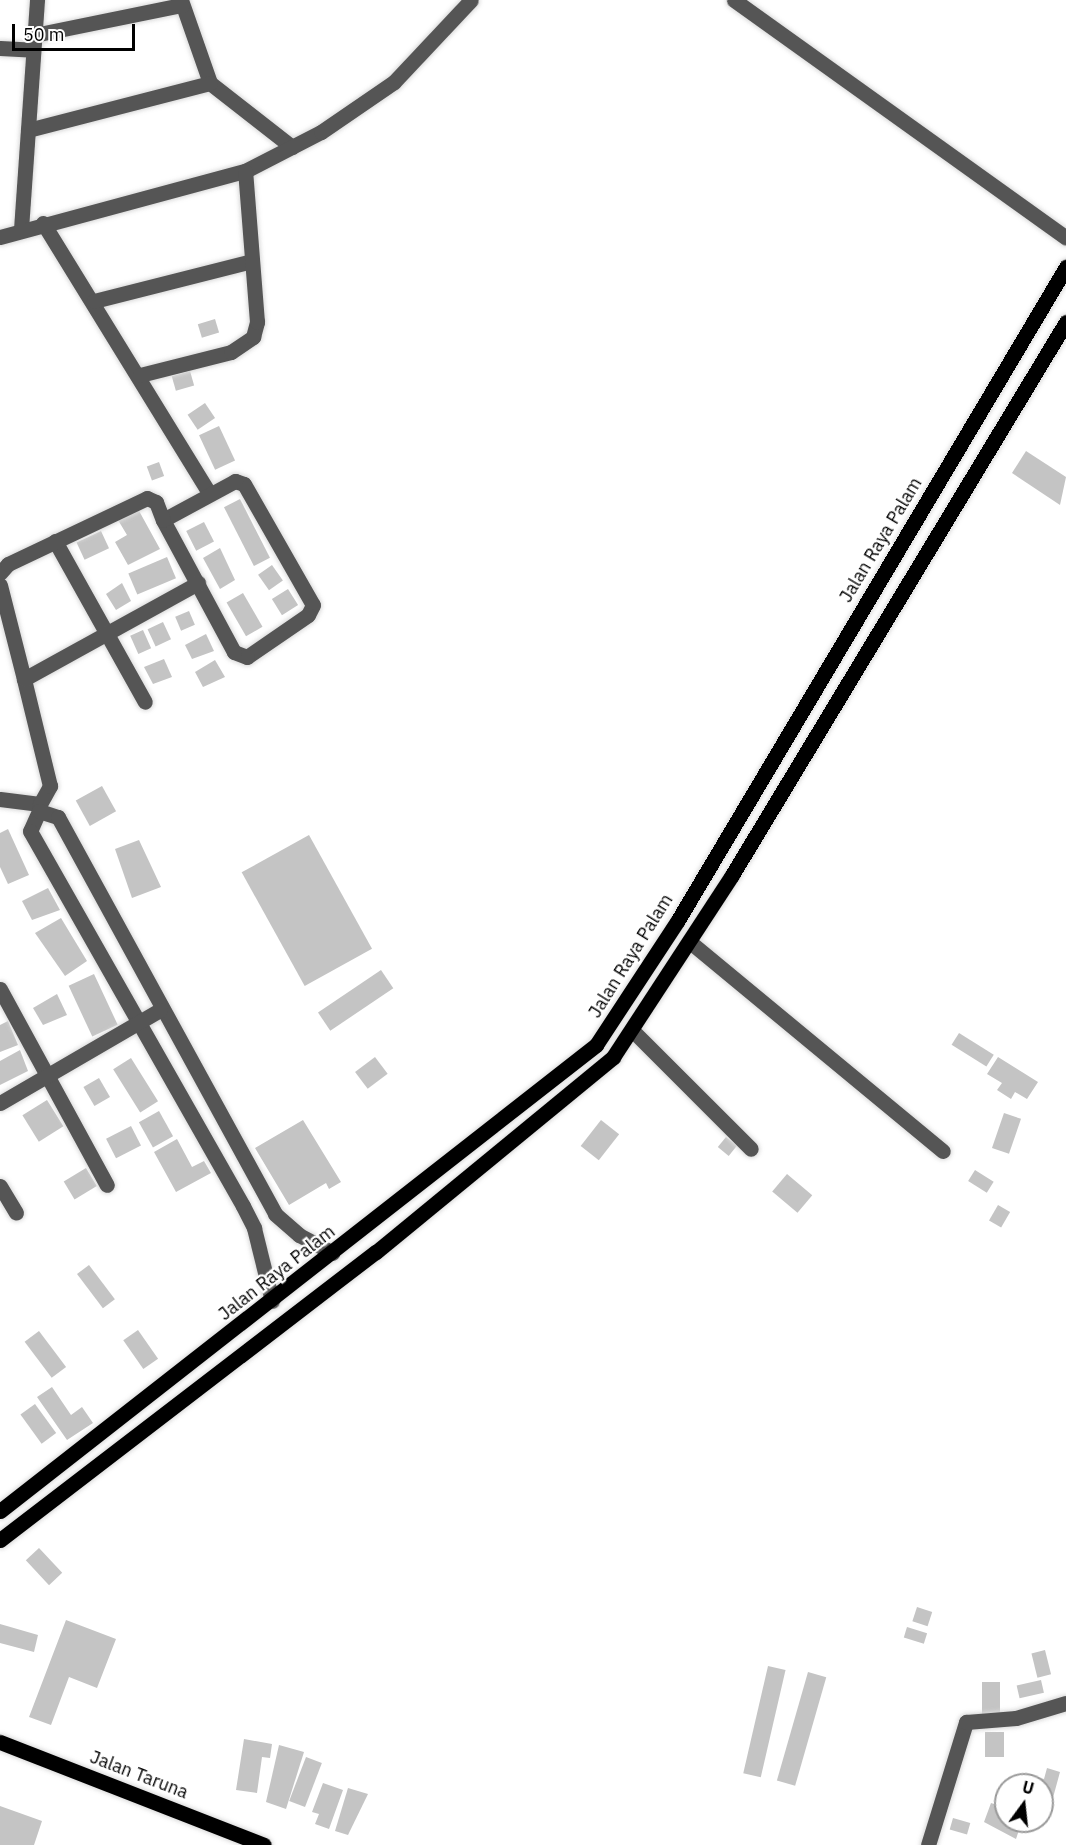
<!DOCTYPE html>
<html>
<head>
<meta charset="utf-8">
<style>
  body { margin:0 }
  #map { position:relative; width:1066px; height:1845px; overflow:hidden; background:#fff; font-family:"IBM Plex Sans",sans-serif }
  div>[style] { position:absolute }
  .building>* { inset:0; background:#c4c4c4; transform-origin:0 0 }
  .roads { filter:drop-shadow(0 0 2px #dbdbdb) drop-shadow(0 0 2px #dbdbdb) }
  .minor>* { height:15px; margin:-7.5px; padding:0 7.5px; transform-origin:7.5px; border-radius:7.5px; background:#555 }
  .major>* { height:15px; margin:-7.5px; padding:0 7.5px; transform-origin:7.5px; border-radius:7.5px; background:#000 }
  span { translate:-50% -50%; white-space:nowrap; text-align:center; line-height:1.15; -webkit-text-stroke:4.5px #fff; paint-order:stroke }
  .street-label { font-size:18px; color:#000 }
  .north { position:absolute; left:994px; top:1773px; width:60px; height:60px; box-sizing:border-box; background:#fff; border:2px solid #999; border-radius:50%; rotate:15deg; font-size:16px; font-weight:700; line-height:24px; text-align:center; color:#000 }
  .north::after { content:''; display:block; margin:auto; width:21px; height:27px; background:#000; clip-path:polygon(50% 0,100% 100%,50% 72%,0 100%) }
  .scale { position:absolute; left:12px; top:24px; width:123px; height:27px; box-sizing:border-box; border:3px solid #000; border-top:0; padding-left:8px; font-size:18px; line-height:21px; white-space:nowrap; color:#000; -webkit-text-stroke:4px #fff; paint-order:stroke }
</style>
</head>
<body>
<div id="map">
  <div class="building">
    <div style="left:215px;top:319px;width:14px;height:18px;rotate:73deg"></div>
    <div style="left:190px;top:371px;width:15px;height:19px;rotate:74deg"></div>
    <div style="left:205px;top:403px;width:18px;height:21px;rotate:56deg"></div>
    <div style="left:219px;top:426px;width:38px;height:22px;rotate:65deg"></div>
    <div style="clip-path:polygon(1026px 451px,1066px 477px,1060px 505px,1012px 473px)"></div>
    <div style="left:159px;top:462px;width:15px;height:13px;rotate:70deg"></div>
    <div style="left:240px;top:499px;width:66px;height:18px;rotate:63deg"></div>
    <div style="clip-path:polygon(138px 509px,160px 549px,128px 565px,115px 542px,127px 535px,118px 520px)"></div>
    <div style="left:204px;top:522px;width:22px;height:20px;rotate:63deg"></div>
    <div style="left:101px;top:531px;width:19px;height:27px;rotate:65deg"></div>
    <div style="clip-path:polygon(220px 548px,235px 580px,220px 589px,203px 558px)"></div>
    <div style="left:167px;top:557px;width:23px;height:42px;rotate:67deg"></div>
    <div style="left:272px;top:565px;width:19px;height:17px;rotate:55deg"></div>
    <div style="clip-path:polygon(122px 583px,131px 601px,116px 610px,106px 594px)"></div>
    <div style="left:288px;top:589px;width:19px;height:19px;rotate:58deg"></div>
    <div style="left:243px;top:593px;width:39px;height:19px;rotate:60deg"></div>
    <div style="left:189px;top:611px;width:15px;height:15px;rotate:67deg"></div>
    <div style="left:163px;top:622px;width:19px;height:17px;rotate:65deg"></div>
    <div style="left:143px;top:630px;width:20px;height:14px;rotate:66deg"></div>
    <div style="clip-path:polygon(206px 634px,214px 651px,192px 659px,185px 645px)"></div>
    <div style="clip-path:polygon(164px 659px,172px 677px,153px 684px,144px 667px)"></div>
    <div style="clip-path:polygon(215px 660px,225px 677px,203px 687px,195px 672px)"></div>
    <div style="left:102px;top:786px;width:29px;height:30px;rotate:61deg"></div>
    <div style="clip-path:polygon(8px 829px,29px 875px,8px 884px,0 867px,0 833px)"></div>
    <div style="left:309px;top:835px;width:130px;height:77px;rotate:61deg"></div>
    <div style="clip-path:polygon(139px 840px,161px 887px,132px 898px,115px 849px)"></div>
    <div style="clip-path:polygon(48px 888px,60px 910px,32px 920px,22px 901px)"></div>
    <div style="clip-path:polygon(61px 918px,87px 961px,65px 976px,35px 933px)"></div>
    <div style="left:381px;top:970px;width:22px;height:76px;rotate:56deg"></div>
    <div style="left:94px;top:974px;width:56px;height:28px;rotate:65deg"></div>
    <div style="clip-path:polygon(57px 994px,67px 1015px,43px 1025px,33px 1008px)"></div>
    <div style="clip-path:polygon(8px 1021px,18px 1045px,0 1052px,0 1025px)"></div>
    <div style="left:959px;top:1033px;width:41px;height:14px;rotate:32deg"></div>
    <div style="clip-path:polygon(20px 1050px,28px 1071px,0 1085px,0 1061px)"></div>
    <div style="left:375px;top:1057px;width:21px;height:25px;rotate:53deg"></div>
    <div style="clip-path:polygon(998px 1057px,1038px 1082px,1027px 1099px,1015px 1092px,1011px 1099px,997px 1090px,1002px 1083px,987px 1074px)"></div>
    <div style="left:131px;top:1058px;width:51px;height:21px;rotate:58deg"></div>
    <div style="left:99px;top:1078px;width:22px;height:18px;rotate:60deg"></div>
    <div style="left:47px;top:1100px;width:31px;height:29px;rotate:58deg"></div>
    <div style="left:159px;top:1111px;width:29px;height:23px;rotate:61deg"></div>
    <div style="left:1004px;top:1113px;width:18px;height:37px;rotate:19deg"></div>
    <div style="clip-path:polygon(303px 1120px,341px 1182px,329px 1189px,326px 1183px,289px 1205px,255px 1148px)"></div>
    <div style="left:601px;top:1120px;width:23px;height:33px;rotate:38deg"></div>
    <div style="left:131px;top:1126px;width:22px;height:28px;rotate:63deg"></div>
    <div style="left:726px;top:1137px;width:14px;height:13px;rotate:39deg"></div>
    <div style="clip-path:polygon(177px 1139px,192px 1167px,204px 1161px,211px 1173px,176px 1192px,154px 1152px)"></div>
    <div style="left:86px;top:1168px;width:21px;height:26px;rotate:59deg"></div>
    <div style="left:975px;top:1170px;width:22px;height:13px;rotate:32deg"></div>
    <div style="left:787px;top:1174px;width:33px;height:23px;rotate:40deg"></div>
    <div style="left:998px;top:1205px;width:14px;height:18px;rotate:30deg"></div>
    <div style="left:89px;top:1265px;width:43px;height:15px;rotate:53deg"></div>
    <div style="left:138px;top:1330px;width:35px;height:18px;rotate:55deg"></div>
    <div style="left:39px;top:1331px;width:45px;height:18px;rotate:53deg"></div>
    <div style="clip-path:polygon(52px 1387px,71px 1415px,82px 1407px,93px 1423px,67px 1440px,37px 1397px)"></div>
    <div style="left:35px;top:1404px;width:36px;height:18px;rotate:54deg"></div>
    <div style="left:39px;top:1548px;width:34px;height:18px;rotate:47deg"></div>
    <div style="left:917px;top:1607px;width:16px;height:15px;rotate:18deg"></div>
    <div style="clip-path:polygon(66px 1620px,116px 1639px,97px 1688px,69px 1677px,51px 1725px,29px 1717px)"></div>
    <div style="clip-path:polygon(0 1624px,38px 1635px,34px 1652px,0 1643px)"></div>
    <div style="left:907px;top:1627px;width:21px;height:11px;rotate:17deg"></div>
    <div style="left:1045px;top:1650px;width:25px;height:14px;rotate:76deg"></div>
    <div style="left:768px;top:1666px;width:18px;height:110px;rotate:13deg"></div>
    <div style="left:808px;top:1672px;width:19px;height:113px;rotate:16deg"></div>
    <div style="left:1041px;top:1680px;width:13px;height:25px;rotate:77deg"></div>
    <div style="left:982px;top:1682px;width:18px;height:33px"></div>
    <div style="left:985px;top:1732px;width:19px;height:25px"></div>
    <div style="clip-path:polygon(244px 1739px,272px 1744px,270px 1758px,262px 1757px,257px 1793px,236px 1790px)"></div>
    <div style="clip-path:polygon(279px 1745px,304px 1752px,286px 1809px,266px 1802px)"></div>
    <div style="left:306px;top:1757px;width:17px;height:47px;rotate:21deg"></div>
    <div style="clip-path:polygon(1047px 1768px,1060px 1772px,1051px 1805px,1042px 1803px,1042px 1785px,1017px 1785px,1027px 1774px,1044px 1779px)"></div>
    <div style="clip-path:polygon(323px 1783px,343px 1790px,329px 1829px,315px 1824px,319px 1814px,312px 1812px)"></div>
    <div style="clip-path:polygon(348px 1788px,368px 1794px,348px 1835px,335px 1831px)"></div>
    <div style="clip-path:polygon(991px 1803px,1006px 1808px,1006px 1821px,1022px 1821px,1016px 1839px,984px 1822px)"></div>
    <div style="clip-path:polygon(0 1806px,42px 1821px,34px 1845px,0 1845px)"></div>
    <div style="left:953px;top:1818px;width:18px;height:12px;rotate:16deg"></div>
  </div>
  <div class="roads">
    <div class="minor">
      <div style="left:181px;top:0;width:88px;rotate:70.7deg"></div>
      <div style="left:210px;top:83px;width:104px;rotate:38deg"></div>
      <div style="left:734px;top:0;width:408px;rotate:35.6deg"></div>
      <div style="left:34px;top:35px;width:151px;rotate:-11.5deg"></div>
      <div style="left:0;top:48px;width:33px;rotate:3deg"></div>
      <div style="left:28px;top:130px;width:188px;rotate:-14.5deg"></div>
      <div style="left:43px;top:223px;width:318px;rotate:58.4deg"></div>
      <div style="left:21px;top:229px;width:230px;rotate:-86deg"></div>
      <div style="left:0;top:237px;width:254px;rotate:-15.1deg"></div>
      <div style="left:245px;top:171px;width:85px;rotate:-27.2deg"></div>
      <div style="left:321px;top:132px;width:88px;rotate:-34.4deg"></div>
      <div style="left:394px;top:82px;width:112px;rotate:-46.8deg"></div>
      <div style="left:94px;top:301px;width:163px;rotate:-14.2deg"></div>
      <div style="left:140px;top:375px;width:94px;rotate:-14.2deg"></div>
      <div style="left:231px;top:352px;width:27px;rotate:-34deg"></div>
      <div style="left:253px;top:337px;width:16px;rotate:-75deg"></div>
      <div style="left:257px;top:322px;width:151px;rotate:-94.5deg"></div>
      <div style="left:235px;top:481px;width:9px;rotate:18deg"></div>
      <div style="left:244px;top:484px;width:139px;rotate:60.3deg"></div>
      <div style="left:313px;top:605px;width:11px;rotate:117deg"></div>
      <div style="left:308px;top:615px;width:74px;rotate:145.5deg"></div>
      <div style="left:247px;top:657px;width:14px;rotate:-159deg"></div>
      <div style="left:234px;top:652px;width:150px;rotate:-118.3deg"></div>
      <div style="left:163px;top:520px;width:82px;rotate:-28.4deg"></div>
      <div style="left:55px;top:541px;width:184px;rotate:60.8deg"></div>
      <div style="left:0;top:573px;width:12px;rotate:-48deg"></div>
      <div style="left:8px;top:564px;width:154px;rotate:-25.4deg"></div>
      <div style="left:147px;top:498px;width:10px;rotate:24deg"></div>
      <div style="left:156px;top:502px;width:19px;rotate:69deg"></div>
      <div style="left:0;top:585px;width:97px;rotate:75.7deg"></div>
      <div style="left:0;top:799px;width:40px;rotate:7.1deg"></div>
      <div style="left:40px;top:804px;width:7px;rotate:98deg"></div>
      <div style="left:40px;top:804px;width:21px;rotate:-61deg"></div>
      <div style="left:50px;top:786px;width:110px;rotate:-103.7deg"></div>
      <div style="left:24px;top:679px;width:199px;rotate:-28.9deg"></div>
      <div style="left:39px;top:811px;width:22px;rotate:114deg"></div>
      <div style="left:30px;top:831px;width:431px;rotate:60.4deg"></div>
      <div style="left:243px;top:1206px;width:25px;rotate:63deg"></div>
      <div style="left:254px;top:1228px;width:75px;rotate:76.1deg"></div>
      <div style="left:39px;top:811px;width:20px;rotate:18deg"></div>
      <div style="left:58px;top:817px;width:452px;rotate:61.3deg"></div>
      <div style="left:275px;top:1214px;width:32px;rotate:41deg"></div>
      <div style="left:299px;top:1235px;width:38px;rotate:28deg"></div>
      <div style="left:690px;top:942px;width:328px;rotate:39.6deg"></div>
      <div style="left:0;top:989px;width:223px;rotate:61.4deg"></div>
      <div style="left:634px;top:1032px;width:165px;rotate:45deg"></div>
      <div style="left:0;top:1103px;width:185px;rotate:-30.2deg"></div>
      <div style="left:0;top:1186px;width:31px;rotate:59deg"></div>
      <div style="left:928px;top:1845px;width:129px;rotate:-72.8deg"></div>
      <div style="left:966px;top:1722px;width:50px;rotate:-4.6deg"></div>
      <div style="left:1016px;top:1718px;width:52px;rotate:-16.7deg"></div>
    </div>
    <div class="major">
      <div style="left:0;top:1511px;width:757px;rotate:-38.02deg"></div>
      <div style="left:596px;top:1045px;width:149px;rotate:-56.7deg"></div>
      <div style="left:678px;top:920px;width:760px;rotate:-59.28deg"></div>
      <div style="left:0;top:1540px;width:474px;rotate:-37.5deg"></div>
      <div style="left:376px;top:1252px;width:307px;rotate:-39.4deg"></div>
      <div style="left:613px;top:1057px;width:217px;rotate:-56.8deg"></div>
      <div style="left:732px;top:875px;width:646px;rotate:-58.87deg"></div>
      <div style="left:0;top:1742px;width:283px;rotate:21.3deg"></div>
    </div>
  </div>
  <div class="street-label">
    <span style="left:881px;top:540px;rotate:-59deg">Jalan Raya Palam</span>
    <span style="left:631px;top:956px;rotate:-58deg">Jalan Raya Palam</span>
    <span style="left:277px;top:1273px;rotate:-38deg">Jalan Raya Palam</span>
    <span style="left:139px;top:1775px;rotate:21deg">Jalan Taruna</span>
  </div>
  <div class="north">U</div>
  <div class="scale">50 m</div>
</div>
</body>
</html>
